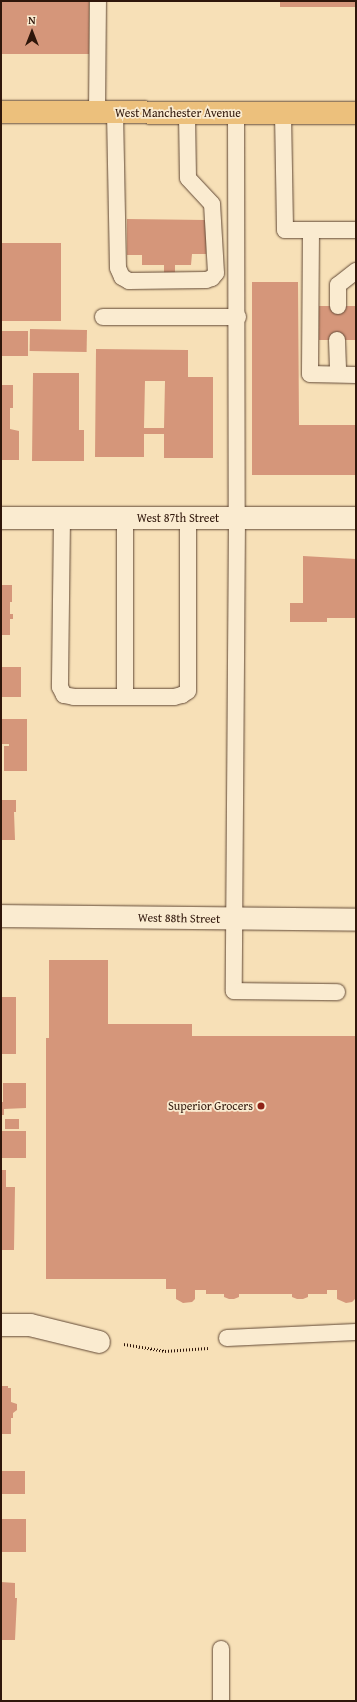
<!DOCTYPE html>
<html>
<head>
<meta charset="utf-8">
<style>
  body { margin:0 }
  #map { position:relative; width:357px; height:1702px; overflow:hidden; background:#f7e0b7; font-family:"Gentium Book Plus",serif }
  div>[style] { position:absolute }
  .building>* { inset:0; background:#d5967a; transform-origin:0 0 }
  .path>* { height:2.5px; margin-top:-1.25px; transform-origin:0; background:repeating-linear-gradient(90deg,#2f160a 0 1px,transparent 0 3px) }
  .roads { filter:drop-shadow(0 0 1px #614835) drop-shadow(0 0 1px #614835) }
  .lane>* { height:16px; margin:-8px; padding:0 8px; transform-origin:8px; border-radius:8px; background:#faebd0 }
  .street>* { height:22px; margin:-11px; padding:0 11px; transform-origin:11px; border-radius:11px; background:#faebd0 }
  .primary>* { height:22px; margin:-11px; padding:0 11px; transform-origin:11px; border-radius:11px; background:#ecc07c }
  .dots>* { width:11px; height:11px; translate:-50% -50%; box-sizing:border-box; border:2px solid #faebd0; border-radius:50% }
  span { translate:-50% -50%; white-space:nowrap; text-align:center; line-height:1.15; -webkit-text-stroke:3.5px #faebd0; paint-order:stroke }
  .street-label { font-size:12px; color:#2f160a }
  .poi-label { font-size:12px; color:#2f160a }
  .right { translate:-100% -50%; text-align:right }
  .frame { position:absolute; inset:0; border:2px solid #2f160a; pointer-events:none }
  .north { position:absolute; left:12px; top:12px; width:40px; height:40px; -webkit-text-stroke:3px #faebd0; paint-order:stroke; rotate:0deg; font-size:11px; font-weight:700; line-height:16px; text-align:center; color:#2f160a }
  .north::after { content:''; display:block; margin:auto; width:14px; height:18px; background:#2f160a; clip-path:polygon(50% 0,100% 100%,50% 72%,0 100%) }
</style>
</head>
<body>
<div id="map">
  <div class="building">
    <div style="left:1px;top:1px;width:88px;height:53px"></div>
    <div style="left:280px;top:1px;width:76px;height:6px"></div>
    <div style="clip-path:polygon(127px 219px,206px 220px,206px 254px,192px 254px,191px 265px,175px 265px,175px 275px,164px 275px,164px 265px,142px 265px,142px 255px,127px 255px)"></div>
    <div style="left:61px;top:243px;width:78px;height:60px;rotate:90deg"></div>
    <div style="clip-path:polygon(252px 282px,298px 282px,299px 425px,356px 425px,356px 475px,252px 475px)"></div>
    <div style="left:319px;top:306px;width:37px;height:34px"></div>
    <div style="left:30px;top:329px;width:57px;height:22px;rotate:1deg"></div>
    <div style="left:1px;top:331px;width:27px;height:25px"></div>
    <div style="clip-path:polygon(evenodd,96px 349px,188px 350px,188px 377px,213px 377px,213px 458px,164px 458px,164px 434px,144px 434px,144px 457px,95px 457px,96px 349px,145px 381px,165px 381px,164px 428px,144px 428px,145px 381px)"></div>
    <div style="clip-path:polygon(33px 373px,79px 373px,79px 430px,84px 430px,84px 461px,32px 461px)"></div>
    <div style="clip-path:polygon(1px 385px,13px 385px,13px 408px,10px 408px,10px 429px,19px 431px,19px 460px,1px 460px)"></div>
    <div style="clip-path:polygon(303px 556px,356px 559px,356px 618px,327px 618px,327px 622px,290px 622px,290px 603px,303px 603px)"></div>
    <div style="clip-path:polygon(1px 585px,12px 585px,12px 602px,10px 602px,10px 614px,13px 614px,13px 619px,10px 619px,10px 635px,1px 635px)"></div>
    <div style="left:1px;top:667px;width:20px;height:30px"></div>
    <div style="clip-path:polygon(1px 719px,27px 719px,27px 771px,4px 771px,4px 746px,9px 746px,9px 744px,1px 744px)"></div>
    <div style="clip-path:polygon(1px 800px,16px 800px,16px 812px,14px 812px,15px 840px,1px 840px)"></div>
    <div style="clip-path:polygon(49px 960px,108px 960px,108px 1024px,192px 1024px,192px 1036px,356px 1036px,356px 1289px,355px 1299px,352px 1302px,346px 1303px,337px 1299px,337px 1290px,327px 1290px,327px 1294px,308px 1294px,308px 1297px,303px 1299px,297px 1299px,292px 1297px,292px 1294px,239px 1294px,239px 1297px,234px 1299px,229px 1299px,224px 1297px,224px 1294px,206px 1294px,206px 1290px,195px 1290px,195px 1299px,192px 1302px,183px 1303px,176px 1299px,176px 1289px,166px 1289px,166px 1279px,46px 1279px,46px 1038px,49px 1038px)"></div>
    <div style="left:1px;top:997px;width:15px;height:57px"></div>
    <div style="clip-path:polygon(3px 1083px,26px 1083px,26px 1108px,4px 1109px,4px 1115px,1px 1115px,1px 1102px,3px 1102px)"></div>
    <div style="left:5px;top:1119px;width:14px;height:10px"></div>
    <div style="left:1px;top:1131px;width:25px;height:27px"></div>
    <div style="clip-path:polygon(1px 1170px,6px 1170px,6px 1187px,15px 1187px,14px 1250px,1px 1250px)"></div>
    <div style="clip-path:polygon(1px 1386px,8px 1386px,8px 1388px,11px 1388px,11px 1402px,17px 1404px,17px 1410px,13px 1413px,13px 1418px,11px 1418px,11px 1434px,1px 1434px)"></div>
    <div style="left:2px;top:1471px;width:23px;height:23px"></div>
    <div style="left:2px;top:1519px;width:24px;height:33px"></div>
    <div style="clip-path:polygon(1px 1582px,15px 1583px,15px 1598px,17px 1598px,15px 1640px,1px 1640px)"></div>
  </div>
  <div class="path">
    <div style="left:124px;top:1344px;width:42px;rotate:9.7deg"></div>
    <div style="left:165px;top:1351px;width:43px;rotate:-4deg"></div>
  </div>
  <div class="roads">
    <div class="lane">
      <div style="left:97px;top:112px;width:111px;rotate:-89.5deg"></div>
      <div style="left:115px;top:112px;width:156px;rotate:88.9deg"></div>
      <div style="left:118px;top:268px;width:10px;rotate:66deg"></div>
      <div style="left:122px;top:277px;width:8px;rotate:30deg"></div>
      <div style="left:129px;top:281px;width:77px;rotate:-0.7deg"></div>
      <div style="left:206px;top:280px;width:6px;rotate:-18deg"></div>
      <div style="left:212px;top:278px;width:6px;rotate:-51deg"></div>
      <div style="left:216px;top:273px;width:69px;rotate:-93.3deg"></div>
      <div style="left:212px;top:204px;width:35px;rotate:-133deg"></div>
      <div style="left:188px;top:178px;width:66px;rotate:-90.9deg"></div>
      <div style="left:236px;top:113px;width:405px;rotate:89.9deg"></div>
      <div style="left:237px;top:518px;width:473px;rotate:90.4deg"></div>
      <div style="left:234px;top:991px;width:103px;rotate:0.6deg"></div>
      <div style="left:283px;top:113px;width:117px;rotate:89deg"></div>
      <div style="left:285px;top:230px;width:71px"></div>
      <div style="left:311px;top:230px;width:144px;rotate:90.4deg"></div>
      <div style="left:310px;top:374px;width:46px;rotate:1.2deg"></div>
      <div style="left:338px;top:306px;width:21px;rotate:-90deg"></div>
      <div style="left:338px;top:285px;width:23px;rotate:-38deg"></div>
      <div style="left:103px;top:317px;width:135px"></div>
      <div style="left:337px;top:340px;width:34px;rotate:88deg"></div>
      <div style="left:62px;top:518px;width:169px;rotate:90.7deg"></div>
      <div style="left:60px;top:687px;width:9px;rotate:63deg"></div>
      <div style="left:64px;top:695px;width:10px;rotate:11deg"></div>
      <div style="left:74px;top:697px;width:51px"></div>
      <div style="left:125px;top:697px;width:179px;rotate:-90deg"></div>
      <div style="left:125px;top:697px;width:49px"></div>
      <div style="left:174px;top:697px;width:8px;rotate:-14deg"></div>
      <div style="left:182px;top:695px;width:7px;rotate:-34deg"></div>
      <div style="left:188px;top:691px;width:173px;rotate:-90deg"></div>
      <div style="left:227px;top:1338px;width:129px;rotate:-2.7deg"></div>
      <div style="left:221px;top:1649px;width:52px;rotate:90deg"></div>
    </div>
    <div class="street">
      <div style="left:1px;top:518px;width:355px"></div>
      <div style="left:1px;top:916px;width:355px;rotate:0.6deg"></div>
      <div style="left:1px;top:1325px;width:29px"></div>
      <div style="left:30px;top:1325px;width:71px;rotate:13.8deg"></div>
    </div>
    <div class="primary">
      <div style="left:1px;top:112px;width:355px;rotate:0.2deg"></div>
    </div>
  </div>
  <div class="dots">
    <div style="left:261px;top:1106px;background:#8f2418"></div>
  </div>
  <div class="street-label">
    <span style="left:178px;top:113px">West Manchester Avenue</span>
    <span style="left:178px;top:518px">West 87th Street</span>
    <span style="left:179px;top:918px;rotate:1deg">West 88th Street</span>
  </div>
  <div class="poi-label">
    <span class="right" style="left:253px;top:1106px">Superior Grocers</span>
  </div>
  <div class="frame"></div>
  <div class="north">N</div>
</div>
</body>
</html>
